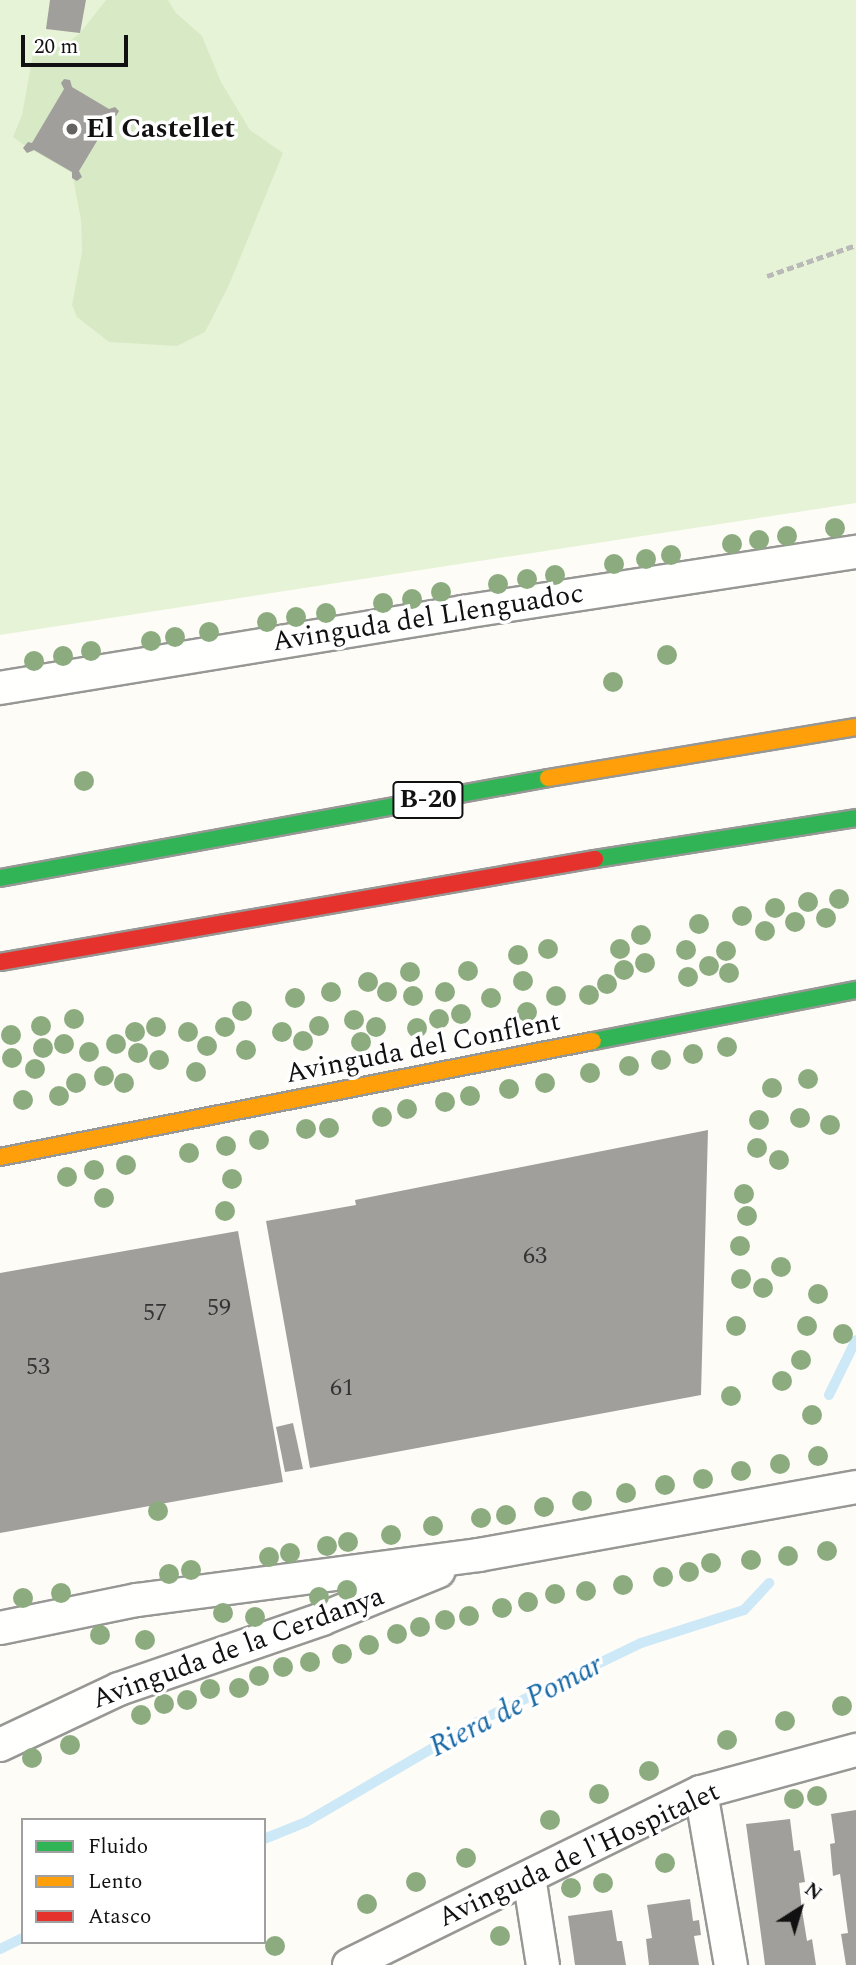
<!DOCTYPE html>
<style>
body{margin:0}
#map{position:relative;width:856px;height:1965px;overflow:hidden;background:#fdfcf7;font-family:Spectral,serif}
div>[style]{position:absolute}
.green>*{inset:0;background:#e7f3d7}
.forest>*{inset:0;background:#d8eac5}
.stream>*{height:10px;margin:-5px;padding:0 5px;transform-origin:5px;border-radius:5px;background:#cde8f7}
.building>*{inset:0;background:#a19f9c}
.path>*{height:4.5px;margin-top:-2.25px;transform-origin:0;background:repeating-linear-gradient(90deg,#b9b9b8 0 7px,transparent 0 10.5px)}
.roads{filter:drop-shadow(2px 0 #979795) drop-shadow(-2px 0 #979795) drop-shadow(0 2px #979795) drop-shadow(0 -2px #979795)}
.street>*{height:32px;margin:-16px;padding:0 16px;transform-origin:16px;border-radius:16px;background:#fffffe}
.fast>*{height:16px;margin:-8px;padding:0 8px;transform-origin:8px;border-radius:8px;background:#30b455}
.slow>*{height:16px;margin:-8px;padding:0 8px;transform-origin:8px;border-radius:8px;background:#ff9f0a}
.jam>*{height:16px;margin:-8px;padding:0 8px;transform-origin:8px;border-radius:8px;background:#e5322d}
.trees>*{width:20px;height:20px;margin:-10px;border-radius:50%;background:#8cac80}
.dots>*{width:19px;height:19px;translate:-50% -50%;box-sizing:border-box;border:4px solid #fff;border-radius:50%}
span{translate:-50% -50%;white-space:nowrap;text-align:center;line-height:1.15;-webkit-text-stroke:7px #fff;paint-order:stroke}
.number-label{font-size:24px;color:#353434}
.number-label span{-webkit-text-stroke-width:0}
.shield-label span{padding:2px 5px;background:#fff;border:2px solid;border-radius:5px;-webkit-text-stroke-width:0}
.shield-label{font-size:26px;color:#111;font-weight:700}
.poi-label{font-size:28px;color:#111;font-weight:700}
.left{translate:0 -50%;text-align:left}
.street-label{font-size:28px;color:#111}
.water-label{font-size:30px;color:#1768a6;font-style:italic}
.legend{position:absolute;left:21px;top:1818px;width:245px;height:126px;box-sizing:border-box;background:#fff;border:2px solid #a0a0a0;margin:0;padding:9px 12px;list-style:none;font-size:21px;color:#111}
.legend li{display:flex;align-items:center;gap:14px;height:35px}
.legend b{width:35px;border:2px solid #a0a0a0}
.north{position:absolute;left:765px;top:1874px;width:70px;height:70px;-webkit-text-stroke:5px #fff;paint-order:stroke;rotate:37deg;font-size:19px;font-weight:700;line-height:28px;text-align:center;color:#111}
.north::after{content:'';display:block;margin:auto;width:24px;height:32px;background:#111;clip-path:polygon(50% 0,100% 100%,50% 72%,0 100%)}
.scale{position:absolute;left:21px;top:35px;width:107px;height:32px;box-sizing:border-box;border:4px solid #111;border-top:0;padding-left:9px;font-size:21px;line-height:24px;white-space:nowrap;color:#111;-webkit-text-stroke:5px #fff;paint-order:stroke}
</style>
<div id="map">
<div class="green">
<i style="clip-path:polygon(0 0,856px 0,856px 503px,0 635px)"></i>
</div>
<div class="forest">
<i style="clip-path:polygon(106px 0,168px 0,176px 13px,202px 36px,221px 82px,250px 130px,283px 153px,229px 285px,205px 332px,177px 346px,109px 342px,77px 317px,72px 305px,82px 252px,81px 220px,72px 173px,34px 151px,27px 153px,24px 145px,13px 137px,22px 115px,33px 54px,65px 45px,80px 33px)"></i>
</div>
<div class="stream">
<i style="left:829px;top:1395px;width:61px;rotate:-63.9deg"></i>
<i style="left:264px;top:1839px;width:45px;rotate:-22deg"></i>
<i style="left:306px;top:1822px;width:198px;rotate:-30.3deg"></i>
<i style="left:477px;top:1722px;width:182px;rotate:-25.7deg"></i>
<i style="left:641px;top:1643px;width:108px;rotate:-17.8deg"></i>
<i style="left:744px;top:1610px;width:37px;rotate:-47deg"></i>
<i style="left:0;top:1949px;width:25px;rotate:-26deg"></i>
</div>
<div class="building">
<i style="clip-path:polygon(50px 0,86px 0,80px 33px,46px 29px)"></i>
<i style="clip-path:polygon(64px 79px,70px 80px,72px 87px,109px 109px,115px 107px,119px 111px,116px 116px,112px 116px,79px 171px,82px 177px,77px 181px,72px 178px,72px 172px,34px 150px,27px 153px,23px 148px,28px 142px,32px 143px,64px 89px,61px 83px)"></i>
<i style="clip-path:polygon(708px 1130px,701px 1395px,310px 1468px,266px 1221px,356px 1205px,355px 1200px)"></i>
<i style="clip-path:polygon(238px 1231px,283px 1482px,0 1533px,0 1273px)"></i>
<i style="clip-path:polygon(293px 1423px,303px 1469px,285px 1472px,276px 1427px)"></i>
<i style="clip-path:polygon(856px 1810px,856px 1965px,846px 1965px,841px 1934px,848px 1933px,844px 1904px,840px 1874px,833px 1876px,830px 1844px,835px 1843px,831px 1814px)"></i>
<i style="clip-path:polygon(790px 1819px,794px 1851px,800px 1850px,805px 1882px,799px 1883px,802px 1910px,807px 1941px,812px 1939px,816px 1965px,765px 1965px,764px 1957px,746px 1824px)"></i>
<i style="clip-path:polygon(690px 1899px,693px 1921px,699px 1920px,701px 1935px,694px 1936px,699px 1965px,649px 1965px,646px 1939px,652px 1938px,647px 1905px)"></i>
<i style="clip-path:polygon(612px 1910px,617px 1941px,622px 1941px,626px 1965px,575px 1965px,568px 1916px)"></i>
</div>
<div class="path">
<i style="left:767px;top:276px;width:94px;rotate:-19.2deg"></i>
</div>
<div class="roads">
<div class="street">
<i style="left:0;top:688px;width:469px;rotate:-9.3deg"></i>
<i style="left:463px;top:612px;width:398px;rotate:-8.7deg"></i>
<i style="left:0;top:1628px;width:140px;rotate:-11.6deg"></i>
<i style="left:137px;top:1600px;width:345px;rotate:-7.5deg"></i>
<i style="left:479px;top:1555px;width:383px;rotate:-10.2deg"></i>
<i style="left:0;top:1745px;width:132px;rotate:-25.2deg"></i>
<i style="left:119px;top:1689px;width:215px;rotate:-19deg"></i>
<i style="left:322px;top:1619px;width:126px;rotate:-22.3deg"></i>
<i style="left:701px;top:1792px;width:176px;rotate:80.2deg"></i>
<i style="left:529px;top:1877px;width:89px;rotate:81deg"></i>
<i style="left:349px;top:1965px;width:392px;rotate:-26.2deg"></i>
<i style="left:701px;top:1792px;width:161px;rotate:-15.2deg"></i>
</div>
<div class="fast">
<i style="left:595px;top:859px;width:264px;rotate:-8.9deg"></i>
<i style="left:0;top:878px;width:557px;rotate:-10.34deg"></i>
<i style="left:593px;top:1041px;width:268px;rotate:-11deg"></i>
</div>
<div class="slow">
<i style="left:548px;top:778px;width:312px;rotate:-9.4deg"></i>
<i style="left:0;top:1157px;width:604px;rotate:-11.07deg"></i>
</div>
<div class="jam">
<i style="left:0;top:962px;width:604px;rotate:-9.82deg"></i>
</div>
</div>
<div class="trees">
<i style="left:835px;top:528px"></i>
<i style="left:787px;top:536px"></i>
<i style="left:759px;top:540px"></i>
<i style="left:732px;top:544px"></i>
<i style="left:671px;top:555px"></i>
<i style="left:646px;top:559px"></i>
<i style="left:614px;top:564px"></i>
<i style="left:555px;top:575px"></i>
<i style="left:527px;top:579px"></i>
<i style="left:498px;top:584px"></i>
<i style="left:441px;top:592px"></i>
<i style="left:412px;top:599px"></i>
<i style="left:383px;top:603px"></i>
<i style="left:326px;top:613px"></i>
<i style="left:296px;top:617px"></i>
<i style="left:267px;top:622px"></i>
<i style="left:209px;top:632px"></i>
<i style="left:175px;top:637px"></i>
<i style="left:151px;top:641px"></i>
<i style="left:91px;top:651px"></i>
<i style="left:667px;top:655px"></i>
<i style="left:63px;top:656px"></i>
<i style="left:34px;top:661px"></i>
<i style="left:613px;top:682px"></i>
<i style="left:84px;top:781px"></i>
<i style="left:839px;top:899px"></i>
<i style="left:808px;top:902px"></i>
<i style="left:775px;top:908px"></i>
<i style="left:742px;top:916px"></i>
<i style="left:826px;top:918px"></i>
<i style="left:795px;top:922px"></i>
<i style="left:699px;top:924px"></i>
<i style="left:765px;top:931px"></i>
<i style="left:641px;top:935px"></i>
<i style="left:548px;top:949px"></i>
<i style="left:620px;top:949px"></i>
<i style="left:686px;top:950px"></i>
<i style="left:726px;top:951px"></i>
<i style="left:518px;top:955px"></i>
<i style="left:645px;top:963px"></i>
<i style="left:709px;top:966px"></i>
<i style="left:624px;top:970px"></i>
<i style="left:468px;top:971px"></i>
<i style="left:410px;top:972px"></i>
<i style="left:729px;top:973px"></i>
<i style="left:688px;top:977px"></i>
<i style="left:523px;top:981px"></i>
<i style="left:368px;top:982px"></i>
<i style="left:607px;top:984px"></i>
<i style="left:331px;top:992px"></i>
<i style="left:387px;top:992px"></i>
<i style="left:445px;top:992px"></i>
<i style="left:589px;top:995px"></i>
<i style="left:413px;top:996px"></i>
<i style="left:556px;top:996px"></i>
<i style="left:295px;top:998px"></i>
<i style="left:491px;top:998px"></i>
<i style="left:242px;top:1011px"></i>
<i style="left:527px;top:1012px"></i>
<i style="left:461px;top:1014px"></i>
<i style="left:74px;top:1019px"></i>
<i style="left:439px;top:1019px"></i>
<i style="left:354px;top:1020px"></i>
<i style="left:41px;top:1026px"></i>
<i style="left:319px;top:1026px"></i>
<i style="left:156px;top:1027px"></i>
<i style="left:225px;top:1027px"></i>
<i style="left:376px;top:1027px"></i>
<i style="left:417px;top:1028px"></i>
<i style="left:135px;top:1032px"></i>
<i style="left:188px;top:1032px"></i>
<i style="left:282px;top:1032px"></i>
<i style="left:11px;top:1035px"></i>
<i style="left:303px;top:1041px"></i>
<i style="left:361px;top:1042px"></i>
<i style="left:64px;top:1044px"></i>
<i style="left:116px;top:1044px"></i>
<i style="left:207px;top:1046px"></i>
<i style="left:727px;top:1047px"></i>
<i style="left:43px;top:1048px"></i>
<i style="left:246px;top:1050px"></i>
<i style="left:89px;top:1052px"></i>
<i style="left:138px;top:1053px"></i>
<i style="left:693px;top:1054px"></i>
<i style="left:12px;top:1058px"></i>
<i style="left:159px;top:1060px"></i>
<i style="left:661px;top:1060px"></i>
<i style="left:629px;top:1066px"></i>
<i style="left:35px;top:1069px"></i>
<i style="left:196px;top:1072px"></i>
<i style="left:590px;top:1073px"></i>
<i style="left:104px;top:1076px"></i>
<i style="left:808px;top:1079px"></i>
<i style="left:76px;top:1083px"></i>
<i style="left:124px;top:1083px"></i>
<i style="left:545px;top:1083px"></i>
<i style="left:772px;top:1088px"></i>
<i style="left:509px;top:1089px"></i>
<i style="left:59px;top:1096px"></i>
<i style="left:470px;top:1096px"></i>
<i style="left:23px;top:1100px"></i>
<i style="left:445px;top:1102px"></i>
<i style="left:407px;top:1109px"></i>
<i style="left:382px;top:1117px"></i>
<i style="left:800px;top:1118px"></i>
<i style="left:759px;top:1120px"></i>
<i style="left:830px;top:1125px"></i>
<i style="left:329px;top:1128px"></i>
<i style="left:306px;top:1129px"></i>
<i style="left:259px;top:1140px"></i>
<i style="left:226px;top:1146px"></i>
<i style="left:757px;top:1148px"></i>
<i style="left:189px;top:1153px"></i>
<i style="left:779px;top:1160px"></i>
<i style="left:126px;top:1165px"></i>
<i style="left:94px;top:1170px"></i>
<i style="left:67px;top:1177px"></i>
<i style="left:232px;top:1179px"></i>
<i style="left:744px;top:1194px"></i>
<i style="left:104px;top:1198px"></i>
<i style="left:225px;top:1211px"></i>
<i style="left:747px;top:1216px"></i>
<i style="left:740px;top:1246px"></i>
<i style="left:781px;top:1267px"></i>
<i style="left:741px;top:1279px"></i>
<i style="left:763px;top:1288px"></i>
<i style="left:818px;top:1294px"></i>
<i style="left:736px;top:1326px"></i>
<i style="left:807px;top:1326px"></i>
<i style="left:843px;top:1334px"></i>
<i style="left:801px;top:1360px"></i>
<i style="left:782px;top:1381px"></i>
<i style="left:731px;top:1396px"></i>
<i style="left:812px;top:1415px"></i>
<i style="left:818px;top:1456px"></i>
<i style="left:780px;top:1464px"></i>
<i style="left:741px;top:1471px"></i>
<i style="left:703px;top:1479px"></i>
<i style="left:665px;top:1485px"></i>
<i style="left:626px;top:1493px"></i>
<i style="left:582px;top:1501px"></i>
<i style="left:544px;top:1507px"></i>
<i style="left:158px;top:1511px"></i>
<i style="left:506px;top:1515px"></i>
<i style="left:481px;top:1518px"></i>
<i style="left:433px;top:1526px"></i>
<i style="left:391px;top:1535px"></i>
<i style="left:348px;top:1542px"></i>
<i style="left:327px;top:1546px"></i>
<i style="left:827px;top:1551px"></i>
<i style="left:290px;top:1553px"></i>
<i style="left:788px;top:1556px"></i>
<i style="left:269px;top:1557px"></i>
<i style="left:751px;top:1560px"></i>
<i style="left:711px;top:1563px"></i>
<i style="left:191px;top:1570px"></i>
<i style="left:689px;top:1572px"></i>
<i style="left:169px;top:1574px"></i>
<i style="left:663px;top:1577px"></i>
<i style="left:623px;top:1585px"></i>
<i style="left:347px;top:1590px"></i>
<i style="left:586px;top:1591px"></i>
<i style="left:61px;top:1593px"></i>
<i style="left:555px;top:1594px"></i>
<i style="left:319px;top:1597px"></i>
<i style="left:23px;top:1598px"></i>
<i style="left:528px;top:1602px"></i>
<i style="left:502px;top:1608px"></i>
<i style="left:223px;top:1613px"></i>
<i style="left:469px;top:1616px"></i>
<i style="left:255px;top:1617px"></i>
<i style="left:445px;top:1620px"></i>
<i style="left:420px;top:1627px"></i>
<i style="left:397px;top:1634px"></i>
<i style="left:100px;top:1635px"></i>
<i style="left:145px;top:1640px"></i>
<i style="left:369px;top:1645px"></i>
<i style="left:342px;top:1654px"></i>
<i style="left:310px;top:1662px"></i>
<i style="left:283px;top:1667px"></i>
<i style="left:259px;top:1676px"></i>
<i style="left:239px;top:1688px"></i>
<i style="left:210px;top:1689px"></i>
<i style="left:187px;top:1700px"></i>
<i style="left:164px;top:1704px"></i>
<i style="left:842px;top:1706px"></i>
<i style="left:141px;top:1715px"></i>
<i style="left:785px;top:1721px"></i>
<i style="left:727px;top:1740px"></i>
<i style="left:70px;top:1745px"></i>
<i style="left:32px;top:1758px"></i>
<i style="left:649px;top:1771px"></i>
<i style="left:599px;top:1794px"></i>
<i style="left:817px;top:1796px"></i>
<i style="left:794px;top:1799px"></i>
<i style="left:550px;top:1820px"></i>
<i style="left:466px;top:1858px"></i>
<i style="left:665px;top:1863px"></i>
<i style="left:416px;top:1882px"></i>
<i style="left:603px;top:1883px"></i>
<i style="left:571px;top:1888px"></i>
<i style="left:367px;top:1904px"></i>
<i style="left:500px;top:1936px"></i>
<i style="left:275px;top:1946px"></i>
</div>
<div class="dots">
<i style="left:72px;top:129px;background:#646362"></i>
</div>
<div class="number-label">
<span style="left:535px;top:1257px">63</span>
<span style="left:219px;top:1309px">59</span>
<span style="left:155px;top:1314px">57</span>
<span style="left:38px;top:1368px">53</span>
<span style="left:342px;top:1389px">61</span>
</div>
<div class="shield-label">
<span style="left:428px;top:800px">B-20</span>
</div>
<div class="poi-label">
<span class="left" style="left:86px;top:129px">El Castellet</span>
</div>
<div class="street-label">
<span style="left:428px;top:618px;rotate:-9deg">Avinguda del Llenguadoc</span>
<span style="left:423px;top:1048px;rotate:-11deg">Avinguda del Conflent</span>
<span style="left:238px;top:1648px;rotate:-20deg">Avinguda de la Cerdanya</span>
<span style="left:579px;top:1855px;rotate:-25deg">Avinguda de l'Hospitalet</span>
</div>
<div class="water-label">
<span style="left:516px;top:1706px;rotate:-27deg">Riera de Pomar</span>
</div>
<ul class="legend">
<li><b style="height:9px;background:#30b455"></b>Fluido</li>
<li><b style="height:9px;background:#ff9f0a"></b>Lento</li>
<li><b style="height:9px;background:#e5322d"></b>Atasco</li>
</ul>
<div class="north">N</div>
<div class="scale">20 m</div>
</div>
